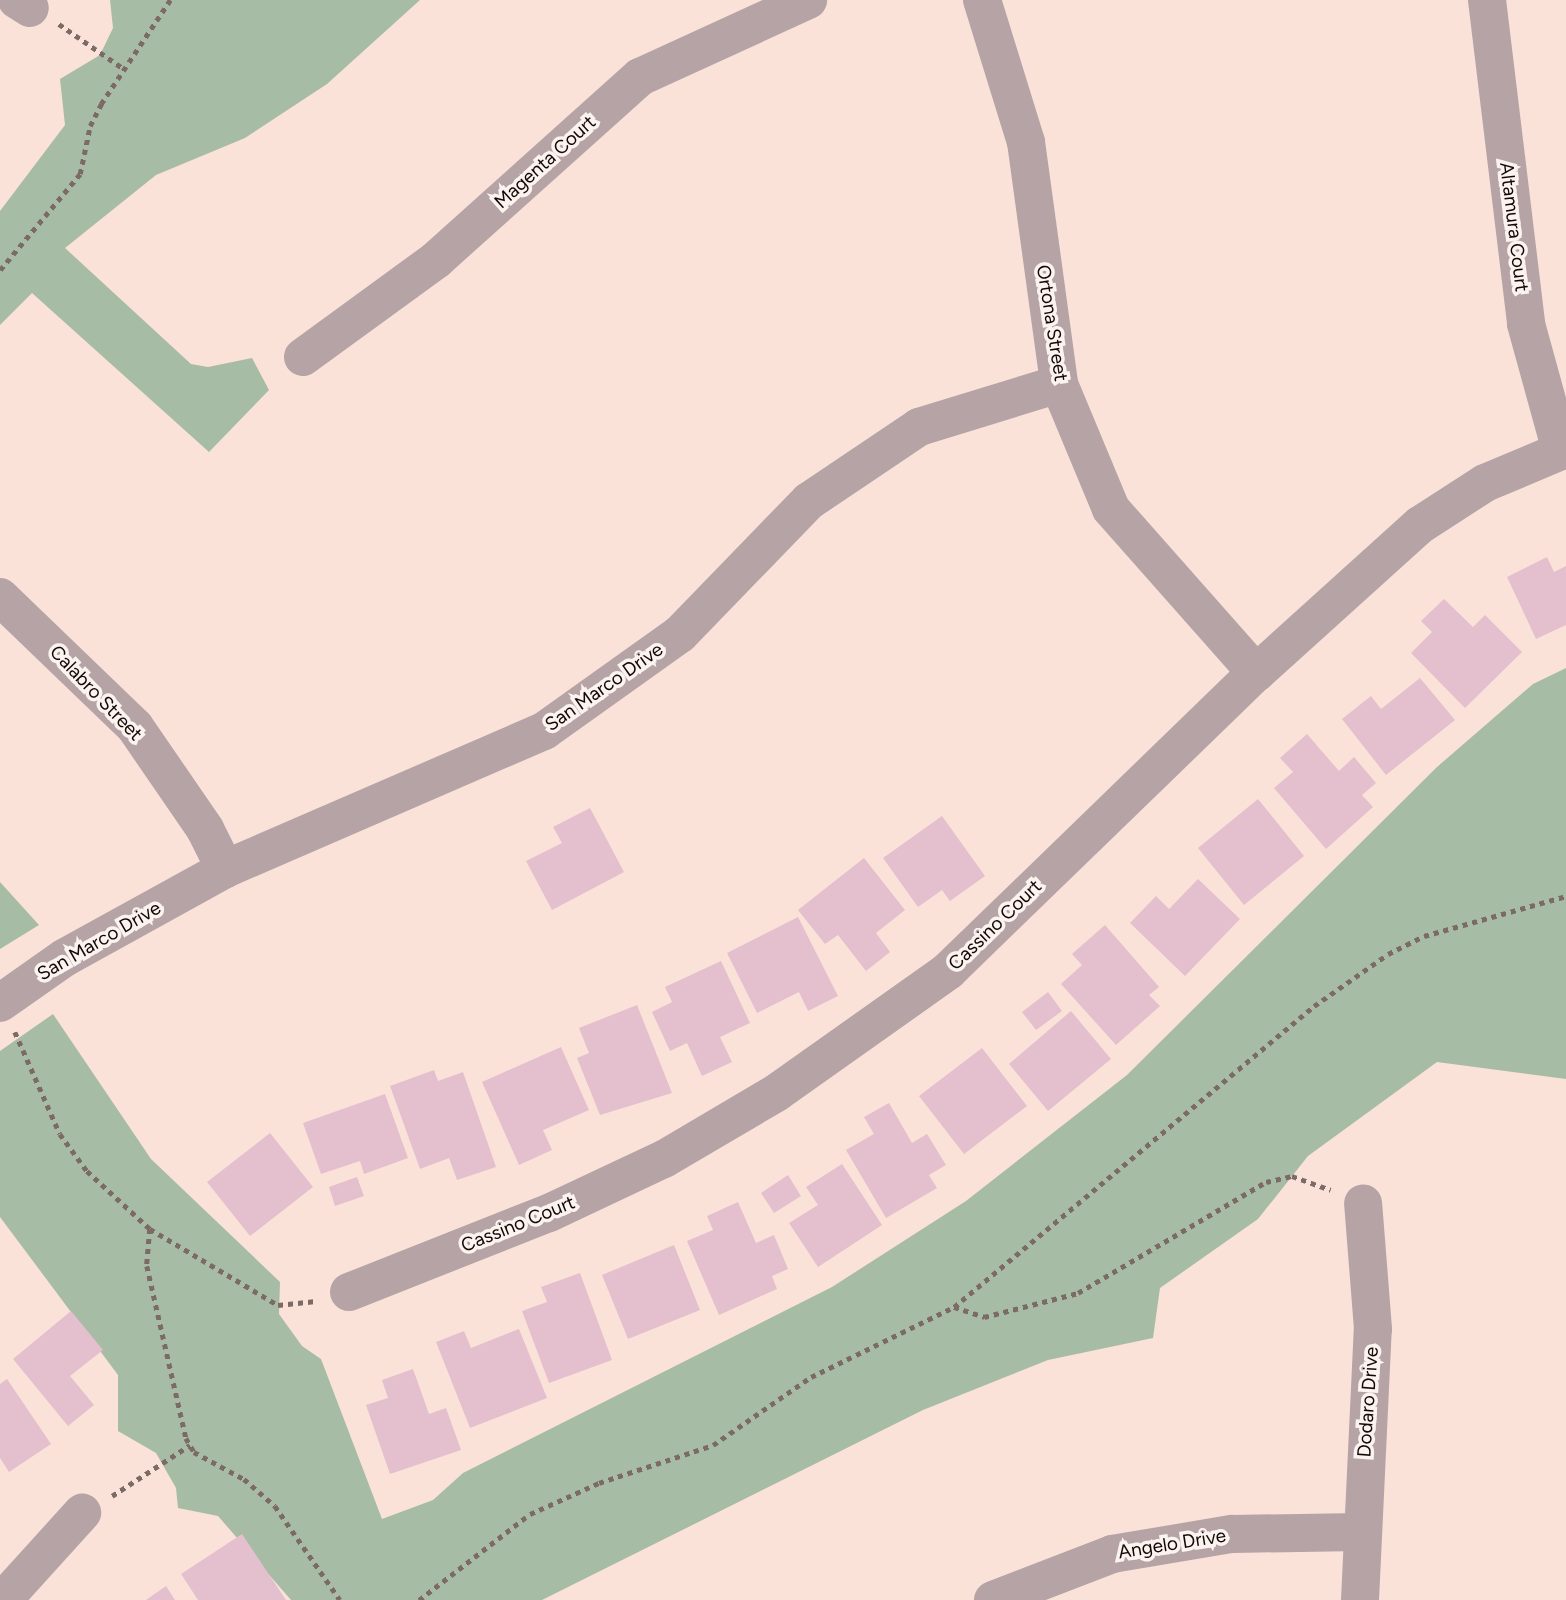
<!DOCTYPE html>
<style>
body{margin:0}
#map{position:relative;width:1566px;height:1600px;overflow:hidden;background:#fae2d9;font-family:Figtree,sans-serif}
div>[style]{position:absolute}
.green>*{inset:0;background:#a7bca4}
.building>*{inset:0;background:#e4bfcd}
.path>*{height:4.5px;margin-top:-2.25px;transform-origin:0;background:repeating-linear-gradient(90deg,#7c6a65 0 5px,transparent 0 10px)}
.minor>*{height:38px;margin:-19px;padding:0 19px;transform-origin:19px;border-radius:19px;background:#b5a3a6}
span{translate:-50% -50%;white-space:nowrap;text-align:center;line-height:1.15;-webkit-text-stroke:7px #fbf3f0;paint-order:stroke}
.street-label{font-size:19px;color:#140805}
</style>
<div id="map">
<div class="green">
<i style="clip-path:polygon(110px 0,420px 0,327px 84px,245px 138px,156px 175px,65px 248px,191px 364px,208px 367px,252px 358px,269px 390px,209px 452px,32px 293px,0 325px,0 211px,65px 125px,60px 79px,100px 55px,113px 28px)"></i>
<i style="clip-path:polygon(1566px 668px,1566px 1079px,1437px 1062px,1308px 1156px,1258px 1219px,1160px 1288px,1153px 1338px,1048px 1360px,923px 1410px,542px 1600px,291px 1600px,218px 1516px,178px 1508px,176px 1488px,156px 1453px,118px 1431px,118px 1375px,0 1217px,0 1051px,53px 1014px,151px 1159px,280px 1282px,279px 1314px,302px 1346px,321px 1359px,382px 1519px,433px 1500px,463px 1473px,832px 1287px,966px 1201px,1127px 1075px,1437px 767px,1533px 684px)"></i>
<i style="clip-path:polygon(0 882px,39px 925px,0 949px)"></i>
</div>
<div class="building">
<i style="clip-path:polygon(1547px 557px,1554px 572px,1566px 566px,1566px 625px,1536px 639px,1507px 577px)"></i>
<i style="clip-path:polygon(1444px 599px,1473px 627px,1485px 615px,1522px 652px,1465px 708px,1411px 653px,1432px 632px,1421px 621px)"></i>
<i style="clip-path:polygon(1420px 678px,1455px 720px,1386px 775px,1342px 719px,1371px 696px,1381px 709px)"></i>
<i style="clip-path:polygon(1307px 734px,1339px 771px,1354px 757px,1376px 783px,1362px 795px,1373px 807px,1326px 849px,1274px 788px,1293px 772px,1280px 758px)"></i>
<i style="clip-path:polygon(1258px 799px,1304px 856px,1244px 905px,1198px 848px)"></i>
<i style="clip-path:polygon(590px 808px,624px 872px,552px 910px,526px 861px,562px 843px,553px 827px)"></i>
<i style="clip-path:polygon(942px 816px,985px 876px,950px 901px,942px 890px,918px 907px,883px 858px)"></i>
<i style="clip-path:polygon(864px 858px,905px 910px,876px 933px,890px 952px,866px 971px,838px 935px,825px 944px,798px 910px)"></i>
<i style="clip-path:polygon(1198px 879px,1240px 919px,1185px 976px,1130px 923px,1156px 896px,1169px 909px)"></i>
<i style="clip-path:polygon(798px 917px,838px 996px,808px 1011px,799px 992px,757px 1013px,727px 953px)"></i>
<i style="clip-path:polygon(1105px 925px,1159px 987px,1149px 995px,1160px 1006px,1116px 1045px,1061px 984px,1082px 965px,1072px 954px)"></i>
<i style="clip-path:polygon(721px 961px,750px 1023px,720px 1037px,732px 1062px,702px 1076px,687px 1043px,670px 1051px,652px 1012px,672px 1002px,665px 987px)"></i>
<i style="clip-path:polygon(1048px 992px,1062px 1011px,1036px 1030px,1022px 1012px)"></i>
<i style="clip-path:polygon(637px 1005px,672px 1093px,600px 1115px,577px 1058px,589px 1053px,579px 1028px)"></i>
<i style="clip-path:polygon(1071px 1011px,1111px 1059px,1048px 1111px,1009px 1064px)"></i>
<i style="clip-path:polygon(561px 1047px,589px 1110px,543px 1130px,552px 1150px,519px 1165px,482px 1082px)"></i>
<i style="clip-path:polygon(982px 1048px,1027px 1106px,964px 1154px,919px 1096px)"></i>
<i style="clip-path:polygon(434px 1070px,438px 1081px,463px 1072px,496px 1167px,457px 1180px,449px 1158px,420px 1169px,390px 1086px)"></i>
<i style="clip-path:polygon(385px 1094px,408px 1158px,364px 1174px,360px 1161px,321px 1174px,303px 1123px)"></i>
<i style="clip-path:polygon(889px 1103px,912px 1143px,927px 1134px,946px 1165px,929px 1175px,937px 1188px,886px 1218px,846px 1150px,874px 1134px,864px 1117px)"></i>
<i style="clip-path:polygon(270px 1133px,313px 1187px,250px 1236px,207px 1182px)"></i>
<i style="clip-path:polygon(842px 1164px,882px 1225px,818px 1267px,789px 1223px,818px 1205px,806px 1187px)"></i>
<i style="clip-path:polygon(788px 1175px,801px 1196px,774px 1213px,761px 1193px)"></i>
<i style="clip-path:polygon(357px 1177px,364px 1196px,335px 1206px,329px 1187px)"></i>
<i style="clip-path:polygon(738px 1202px,756px 1243px,774px 1235px,788px 1269px,772px 1276px,777px 1289px,719px 1315px,687px 1241px,713px 1230px,707px 1216px)"></i>
<i style="clip-path:polygon(674px 1245px,700px 1310px,628px 1339px,602px 1275px)"></i>
<i style="clip-path:polygon(580px 1273px,612px 1360px,549px 1383px,522px 1311px,547px 1302px,541px 1287px)"></i>
<i style="clip-path:polygon(71px 1311px,103px 1350px,70px 1376px,94px 1405px,68px 1426px,13px 1359px)"></i>
<i style="clip-path:polygon(519px 1329px,547px 1398px,470px 1428px,436px 1342px,464px 1331px,471px 1348px)"></i>
<i style="clip-path:polygon(413px 1369px,429px 1414px,446px 1408px,461px 1450px,390px 1474px,366px 1405px,388px 1398px,382px 1380px)"></i>
<i style="clip-path:polygon(7px 1379px,51px 1444px,9px 1472px,0 1458px,0 1384px)"></i>
<i style="clip-path:polygon(242px 1534px,286px 1600px,198px 1600px,181px 1574px)"></i>
<i style="clip-path:polygon(166px 1586px,175px 1600px,146px 1600px)"></i>
</div>
<div class="path">
<i style="left:59px;top:24px;width:79px;rotate:34.7deg"></i>
<i style="left:0;top:270px;width:125px;rotate:-50.2deg"></i>
<i style="left:80px;top:174px;width:49px;rotate:-78.2deg"></i>
<i style="left:90px;top:126px;width:25px;rotate:-63deg"></i>
<i style="left:101px;top:104px;width:125px;rotate:-56.4deg"></i>
<i style="left:15px;top:1032px;width:111px;rotate:66.2deg"></i>
<i style="left:60px;top:1134px;width:46px;rotate:53.9deg"></i>
<i style="left:87px;top:1171px;width:86px;rotate:42.6deg"></i>
<i style="left:150px;top:1229px;width:149px;rotate:30.7deg"></i>
<i style="left:278px;top:1305px;width:36px;rotate:-6deg"></i>
<i style="left:150px;top:1229px;width:37px;rotate:95deg"></i>
<i style="left:147px;top:1266px;width:176px;rotate:77.2deg"></i>
<i style="left:186px;top:1438px;width:16px;rotate:60deg"></i>
<i style="left:194px;top:1452px;width:57px;rotate:28.4deg"></i>
<i style="left:244px;top:1479px;width:41px;rotate:41.1deg"></i>
<i style="left:275px;top:1506px;width:114px;rotate:55.3deg"></i>
<i style="left:954px;top:1307px;width:32px;rotate:18deg"></i>
<i style="left:984px;top:1317px;width:97px;rotate:-14.3deg"></i>
<i style="left:1078px;top:1293px;width:218px;rotate:-30.6deg"></i>
<i style="left:1266px;top:1182px;width:27px;rotate:-13deg"></i>
<i style="left:1292px;top:1176px;width:41px;rotate:19.7deg"></i>
<i style="left:112px;top:1496px;width:93px;rotate:-33.2deg"></i>
<i style="left:419px;top:1600px;width:140px;rotate:-37.8deg"></i>
<i style="left:530px;top:1514px;width:76px;rotate:-24.2deg"></i>
<i style="left:599px;top:1483px;width:120px;rotate:-18.4deg"></i>
<i style="left:713px;top:1445px;width:119px;rotate:-34.8deg"></i>
<i style="left:811px;top:1377px;width:159px;rotate:-26.1deg"></i>
<i style="left:954px;top:1307px;width:469px;rotate:-39.9deg"></i>
<i style="left:1314px;top:1006px;width:90px;rotate:-35.1deg"></i>
<i style="left:1388px;top:954px;width:40px;rotate:-26.6deg"></i>
<i style="left:1424px;top:936px;width:148px;rotate:-15.7deg"></i>
</div>
<div class="minor">
<i style="left:17px;top:0;width:15px;rotate:32deg"></i>
<i style="left:982px;top:0;width:149px;rotate:72.8deg"></i>
<i style="left:1026px;top:142px;width:244px;rotate:82.2deg"></i>
<i style="left:1059px;top:384px;width:135px;rotate:67.4deg"></i>
<i style="left:1111px;top:509px;width:219px;rotate:48.5deg"></i>
<i style="left:1487px;top:0;width:326px;rotate:83.1deg"></i>
<i style="left:1526px;top:324px;width:132px;rotate:74.6deg"></i>
<i style="left:303px;top:357px;width:165px;rotate:-36.1deg"></i>
<i style="left:436px;top:260px;width:274px;rotate:-41.9deg"></i>
<i style="left:640px;top:77px;width:185px;rotate:-24.6deg"></i>
<i style="left:0;top:597px;width:187px;rotate:43.9deg"></i>
<i style="left:135px;top:727px;width:124px;rotate:55.5deg"></i>
<i style="left:205px;top:829px;width:45px;rotate:63.4deg"></i>
<i style="left:0;top:1003px;width:78px;rotate:-35.1deg"></i>
<i style="left:64px;top:958px;width:184px;rotate:-28.9deg"></i>
<i style="left:225px;top:869px;width:348px;rotate:-23.4deg"></i>
<i style="left:544px;top:731px;width:167px;rotate:-35.5deg"></i>
<i style="left:680px;top:634px;width:185px;rotate:-45.9deg"></i>
<i style="left:809px;top:501px;width:133px;rotate:-33.9deg"></i>
<i style="left:919px;top:427px;width:146px;rotate:-17.1deg"></i>
<i style="left:349px;top:1292px;width:215px;rotate:-21.6deg"></i>
<i style="left:549px;top:1213px;width:127px;rotate:-25.2deg"></i>
<i style="left:664px;top:1159px;width:130px;rotate:-30.5deg"></i>
<i style="left:776px;top:1093px;width:211px;rotate:-35.3deg"></i>
<i style="left:948px;top:971px;width:429px;rotate:-44.1deg"></i>
<i style="left:1256px;top:673px;width:221px;rotate:-42.1deg"></i>
<i style="left:1420px;top:525px;width:77px;rotate:-32.9deg"></i>
<i style="left:1485px;top:483px;width:88px;rotate:-22.8deg"></i>
<i style="left:3px;top:1600px;width:118px;rotate:-47.8deg"></i>
<i style="left:993px;top:1600px;width:128px;rotate:-21.1deg"></i>
<i style="left:1112px;top:1554px;width:122px;rotate:-9.5deg"></i>
<i style="left:1232px;top:1534px;width:128px;rotate:-0.9deg"></i>
<i style="left:1360px;top:1600px;width:271px;rotate:-87.3deg"></i>
<i style="left:1373px;top:1329px;width:126px;rotate:-94.5deg"></i>
</div>
<div class="street-label">
<span style="left:545px;top:162px;rotate:-42deg">Magenta Court</span>
<span style="left:1514px;top:227px;rotate:83deg">Altamura Court</span>
<span style="left:1052px;top:323px;rotate:81deg">Ortona Street</span>
<span style="left:604px;top:687px;rotate:-35deg">San Marco Drive</span>
<span style="left:96px;top:693px;rotate:46deg">Calabro Street</span>
<span style="left:995px;top:925px;rotate:-44deg">Cassino Court</span>
<span style="left:99px;top:941px;rotate:-30deg">San Marco Drive</span>
<span style="left:518px;top:1224px;rotate:-22deg">Cassino Court</span>
<span style="left:1368px;top:1402px;rotate:-86deg">Dodaro Drive</span>
<span style="left:1172px;top:1544px;rotate:-9deg">Angelo Drive</span>
</div>
</div>
